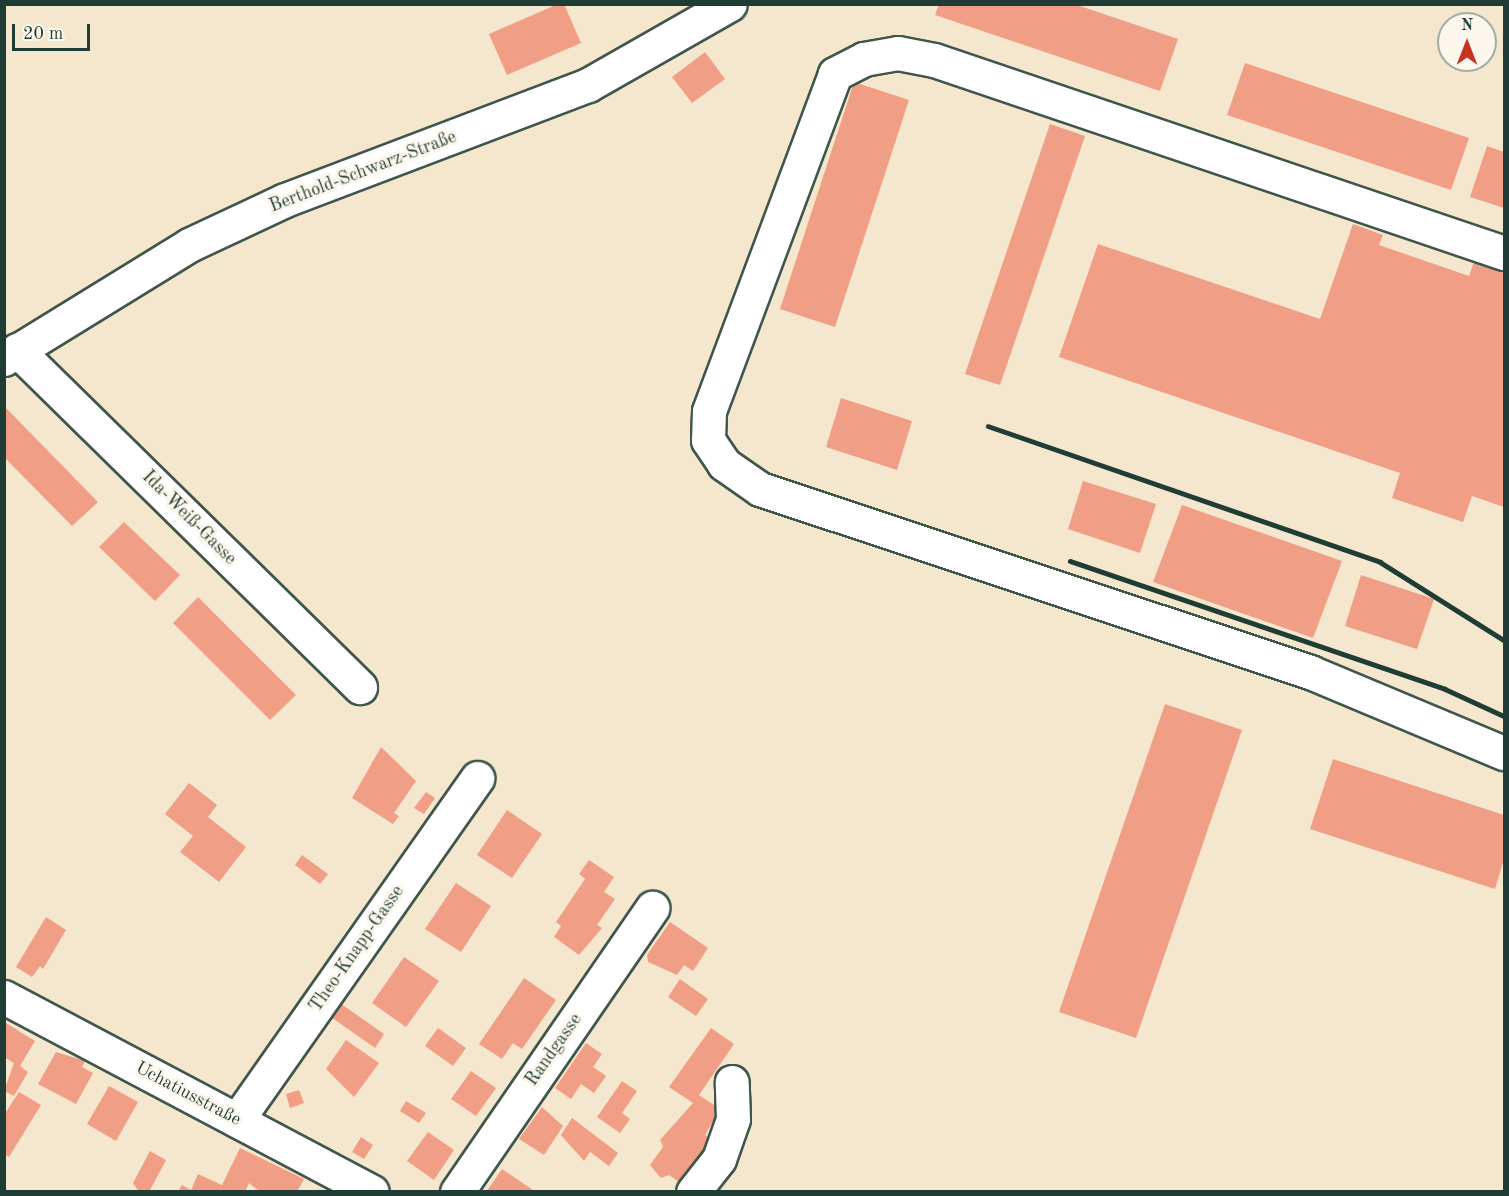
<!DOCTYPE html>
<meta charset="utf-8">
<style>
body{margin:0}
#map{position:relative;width:1509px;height:1196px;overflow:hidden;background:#f4e7ce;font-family:"Old Standard TT",serif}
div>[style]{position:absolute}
.building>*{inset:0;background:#f09e85}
.roads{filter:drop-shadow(2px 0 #3f564b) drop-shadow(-2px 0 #3f564b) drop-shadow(0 2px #3f564b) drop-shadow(0 -2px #3f564b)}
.minor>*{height:33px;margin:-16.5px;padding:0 16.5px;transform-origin:16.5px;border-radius:16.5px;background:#fff}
.rail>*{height:4.5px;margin:-2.25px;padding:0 2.25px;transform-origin:2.25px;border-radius:2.25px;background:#1f3d34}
span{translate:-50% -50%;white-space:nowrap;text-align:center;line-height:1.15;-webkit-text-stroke:6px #fbf7ec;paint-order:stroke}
.street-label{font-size:18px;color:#1f3d34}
.frame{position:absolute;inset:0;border:6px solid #1f3d34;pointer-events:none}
.north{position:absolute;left:1437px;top:12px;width:60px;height:60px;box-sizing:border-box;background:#fbf7ec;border:2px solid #a3ada2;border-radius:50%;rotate:0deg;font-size:16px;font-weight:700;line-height:24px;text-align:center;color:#1f3d34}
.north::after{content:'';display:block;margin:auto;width:21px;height:27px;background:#c8321e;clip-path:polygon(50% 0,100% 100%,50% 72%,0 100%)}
.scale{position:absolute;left:12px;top:24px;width:78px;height:27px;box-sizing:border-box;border:3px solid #1f3d34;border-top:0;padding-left:8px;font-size:18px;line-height:21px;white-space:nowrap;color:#1f3d34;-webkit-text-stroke:4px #fbf7ec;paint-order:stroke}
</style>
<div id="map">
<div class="building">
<i style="clip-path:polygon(558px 4px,564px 4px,581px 43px,507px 75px,489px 34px)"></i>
<i style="clip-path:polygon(939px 4px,1074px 4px,1178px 39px,1160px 91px,935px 15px)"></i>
<i style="clip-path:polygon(705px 52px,725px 79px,692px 103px,672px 77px)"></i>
<i style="clip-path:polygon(1245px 63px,1469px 138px,1451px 190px,1227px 115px)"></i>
<i style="clip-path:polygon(854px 82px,909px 100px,835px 327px,780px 309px)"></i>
<i style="clip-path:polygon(1050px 124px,1085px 136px,1000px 385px,965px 374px)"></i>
<i style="clip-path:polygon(1487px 146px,1504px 152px,1504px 208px,1470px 197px)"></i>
<i style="clip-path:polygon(1353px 224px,1383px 235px,1379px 245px,1469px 276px,1474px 262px,1504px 272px,1504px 507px,1472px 496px,1463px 522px,1392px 498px,1400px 473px,1059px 357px,1098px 244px,1320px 319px)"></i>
<i style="clip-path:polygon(841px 398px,912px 421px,897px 470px,826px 447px)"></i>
<i style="clip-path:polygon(6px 408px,98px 502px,72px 526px,4px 457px)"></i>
<i style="clip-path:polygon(1083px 481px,1156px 504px,1140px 553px,1068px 529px)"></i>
<i style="clip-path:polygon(1182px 505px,1342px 561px,1313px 638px,1153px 582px)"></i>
<i style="clip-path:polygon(124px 522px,180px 575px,155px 601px,99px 547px)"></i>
<i style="clip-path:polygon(1361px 575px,1434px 599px,1417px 649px,1345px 626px)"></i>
<i style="clip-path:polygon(198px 597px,296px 695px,270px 720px,173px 623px)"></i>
<i style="clip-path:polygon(1165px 704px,1242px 730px,1136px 1038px,1059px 1012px)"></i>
<i style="clip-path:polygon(381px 747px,416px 781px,394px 813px,399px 816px,393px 824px,352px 798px)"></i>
<i style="clip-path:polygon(1333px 759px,1504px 815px,1504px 859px,1495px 889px,1310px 829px)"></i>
<i style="clip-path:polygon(189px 783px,217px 805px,208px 817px,246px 847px,219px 882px,180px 852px,193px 836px,165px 814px)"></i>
<i style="clip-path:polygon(426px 792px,435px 798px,424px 814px,414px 808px)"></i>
<i style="clip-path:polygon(507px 810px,542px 834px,512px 878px,477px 855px)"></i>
<i style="clip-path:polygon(302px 855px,328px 874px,320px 884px,295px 865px)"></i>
<i style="clip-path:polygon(589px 860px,614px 877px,604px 892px,615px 899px,597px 925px,602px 928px,579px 955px,554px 937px,561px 926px,556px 922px,585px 879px,579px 874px)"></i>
<i style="clip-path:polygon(456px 883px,491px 906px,461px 952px,425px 929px)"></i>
<i style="clip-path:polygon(46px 917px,66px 930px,43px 969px,40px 966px,32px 977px,16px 967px)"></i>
<i style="clip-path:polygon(670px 922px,708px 948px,693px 971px,684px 965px,677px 975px,648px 962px,647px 955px)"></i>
<i style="clip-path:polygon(404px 957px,439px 981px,406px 1027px,372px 1003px)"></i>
<i style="clip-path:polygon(524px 978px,556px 1000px,522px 1049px,513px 1043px,502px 1059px,479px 1044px)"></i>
<i style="clip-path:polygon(680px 979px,708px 999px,696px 1016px,668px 997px)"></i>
<i style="clip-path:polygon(337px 1001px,384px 1034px,375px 1048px,328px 1015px)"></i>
<i style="clip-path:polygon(6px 1023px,35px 1041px,20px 1066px,28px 1072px,14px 1096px,4px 1091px,14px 1063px,4px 1057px)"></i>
<i style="clip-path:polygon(438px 1028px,466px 1048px,453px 1066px,425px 1046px)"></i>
<i style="clip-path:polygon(711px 1028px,734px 1044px,699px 1095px,720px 1109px,705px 1135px,715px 1142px,688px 1188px,669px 1175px,661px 1178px,650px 1165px,663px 1147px,660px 1140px,693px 1103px,669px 1087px)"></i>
<i style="clip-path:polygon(346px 1040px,379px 1063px,354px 1097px,326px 1069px)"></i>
<i style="clip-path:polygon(586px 1043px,602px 1054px,593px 1067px,606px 1076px,594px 1093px,581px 1084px,571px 1099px,555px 1088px)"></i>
<i style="clip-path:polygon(56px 1052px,85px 1061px,82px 1067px,93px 1073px,76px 1104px,38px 1084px)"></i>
<i style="clip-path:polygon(471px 1071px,496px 1088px,476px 1116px,451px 1099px)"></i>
<i style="clip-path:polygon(622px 1081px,637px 1091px,622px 1113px,630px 1119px,620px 1133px,597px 1117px)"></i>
<i style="clip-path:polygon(109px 1086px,138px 1102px,116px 1141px,87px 1124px)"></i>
<i style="clip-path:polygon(299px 1090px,304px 1103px,290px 1108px,286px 1094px)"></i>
<i style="clip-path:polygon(19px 1092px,41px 1105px,9px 1157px,4px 1154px,4px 1115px)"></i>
<i style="clip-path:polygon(406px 1101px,426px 1113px,419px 1123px,400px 1111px)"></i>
<i style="clip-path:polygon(542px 1107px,563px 1126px,544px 1155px,519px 1139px)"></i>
<i style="clip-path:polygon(572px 1118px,618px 1153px,609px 1166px,590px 1152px,584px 1161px,561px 1135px)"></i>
<i style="clip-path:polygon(428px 1132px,454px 1150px,434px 1180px,407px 1161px)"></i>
<i style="clip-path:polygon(361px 1137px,373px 1145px,364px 1159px,352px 1152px)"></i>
<i style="clip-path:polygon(240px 1148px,304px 1179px,297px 1192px,260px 1192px,249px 1183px,245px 1192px,178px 1192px,182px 1185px,191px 1190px,198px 1174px,222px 1185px)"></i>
<i style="clip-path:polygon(150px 1151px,166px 1160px,149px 1192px,139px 1192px,133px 1183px)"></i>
<i style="clip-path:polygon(502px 1169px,536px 1192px,486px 1192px)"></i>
</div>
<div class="roads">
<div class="minor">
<i style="left:1504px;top:253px;width:602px;rotate:-161.29deg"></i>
<i style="left:934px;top:60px;width:37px;rotate:-169deg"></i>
<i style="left:898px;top:53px;width:35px;rotate:170deg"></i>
<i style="left:864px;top:59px;width:33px;rotate:153deg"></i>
<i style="left:835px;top:74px;width:360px;rotate:110.5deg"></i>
<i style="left:709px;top:411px;width:29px;rotate:92deg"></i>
<i style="left:708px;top:440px;width:29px;rotate:56deg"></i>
<i style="left:724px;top:464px;width:44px;rotate:34.8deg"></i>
<i style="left:760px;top:489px;width:580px;rotate:18.4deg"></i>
<i style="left:1310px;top:672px;width:210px;rotate:22.7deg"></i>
<i style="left:17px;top:350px;width:481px;rotate:44.5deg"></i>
<i style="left:4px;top:359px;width:217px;rotate:-31.6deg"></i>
<i style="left:189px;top:245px;width:106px;rotate:-25.1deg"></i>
<i style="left:285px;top:200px;width:324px;rotate:-20.8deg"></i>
<i style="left:588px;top:85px;width:163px;rotate:-29.7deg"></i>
<i style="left:4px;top:997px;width:416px;rotate:27.9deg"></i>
<i style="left:237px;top:1120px;width:418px;rotate:-54.9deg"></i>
<i style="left:457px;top:1192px;width:345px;rotate:-55.5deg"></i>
<i style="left:693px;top:1192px;width:42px;rotate:-51.8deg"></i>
<i style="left:719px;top:1159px;width:42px;rotate:-70.7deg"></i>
<i style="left:733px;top:1119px;width:37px;rotate:-92deg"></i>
</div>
</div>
<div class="rail">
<i style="left:988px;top:426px;width:415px;rotate:19.1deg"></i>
<i style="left:1380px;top:562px;width:146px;rotate:32.2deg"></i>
<i style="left:1070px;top:561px;width:396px;rotate:18.8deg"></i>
<i style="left:1445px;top:689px;width:65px;rotate:24.6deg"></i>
</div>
<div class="street-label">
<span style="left:363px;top:172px;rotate:-21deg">Berthold-Schwarz-Straße</span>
<span style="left:189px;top:518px;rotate:45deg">Ida-Weiß-Gasse</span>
<span style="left:357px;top:949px;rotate:-55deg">Theo-Knapp-Gasse</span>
<span style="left:554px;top:1050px;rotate:-55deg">Randgasse</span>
<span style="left:188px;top:1094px;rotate:28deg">Uchatiusstraße</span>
</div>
<div class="frame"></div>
<div class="north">N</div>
<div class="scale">20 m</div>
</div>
